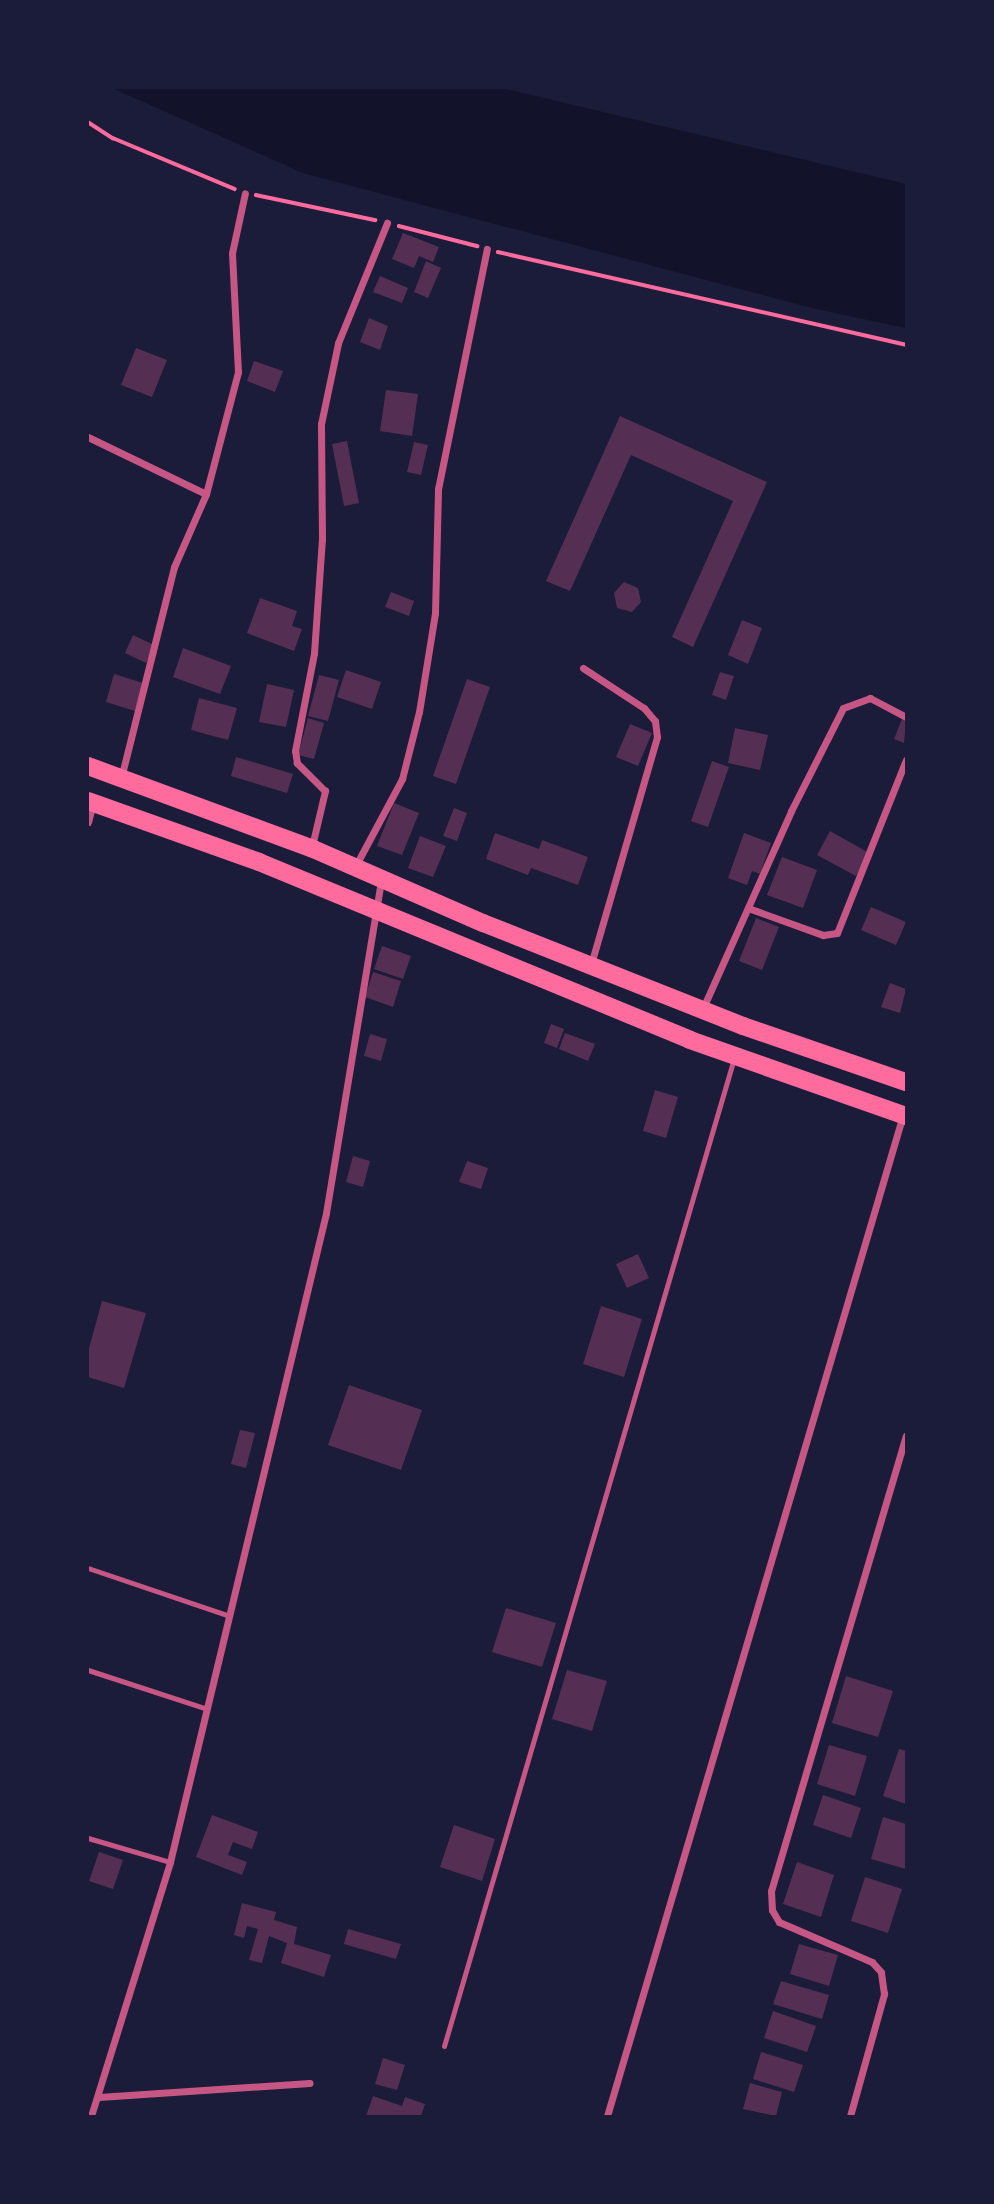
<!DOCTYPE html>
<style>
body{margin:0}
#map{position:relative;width:994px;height:2204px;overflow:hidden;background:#1b1b3a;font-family:"Public Sans",sans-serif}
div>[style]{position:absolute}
.water>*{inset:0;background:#12122b}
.building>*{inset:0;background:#542f53}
.path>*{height:3.5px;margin:-1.75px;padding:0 1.75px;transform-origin:1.75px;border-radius:1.75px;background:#ff6b9d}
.service>*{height:5px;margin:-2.5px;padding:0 2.5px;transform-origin:2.5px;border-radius:2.5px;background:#c65784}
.minor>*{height:7px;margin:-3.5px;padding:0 3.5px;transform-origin:3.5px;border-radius:3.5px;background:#c65784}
.primary>*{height:18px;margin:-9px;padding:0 9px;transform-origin:9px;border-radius:9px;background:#ff6b9d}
span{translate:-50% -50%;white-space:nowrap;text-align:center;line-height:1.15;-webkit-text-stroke:6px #1b1b3a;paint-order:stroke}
.frame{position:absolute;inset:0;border:89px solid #1b1b3a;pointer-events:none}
</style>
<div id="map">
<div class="water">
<i style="clip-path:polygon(112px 88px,502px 88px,906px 184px,906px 328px,812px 308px,303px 173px)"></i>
</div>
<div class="building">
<i style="clip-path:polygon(403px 233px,439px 247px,433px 262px,419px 256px,414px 268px,392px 259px)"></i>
<i style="clip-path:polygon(426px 261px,441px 268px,428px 298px,414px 292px)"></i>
<i style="clip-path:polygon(380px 276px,408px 288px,402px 303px,373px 292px)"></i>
<i style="clip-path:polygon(369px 318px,388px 326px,380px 350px,360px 342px)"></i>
<i style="clip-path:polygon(136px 348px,167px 360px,152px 397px,121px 385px)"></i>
<i style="clip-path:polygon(254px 361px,283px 371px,275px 392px,247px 381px)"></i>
<i style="clip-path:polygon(386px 390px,418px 394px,412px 436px,380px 431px)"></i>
<i style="clip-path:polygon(620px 416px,767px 482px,693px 647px,672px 637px,733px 501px,631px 455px,570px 591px,546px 581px)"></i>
<i style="clip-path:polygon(347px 441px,359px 503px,344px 506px,332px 444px)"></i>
<i style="clip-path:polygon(414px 442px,428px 445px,421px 475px,407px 472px)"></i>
<i style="clip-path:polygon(624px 582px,638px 588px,641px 602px,632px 612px,617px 608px,614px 593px)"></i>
<i style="clip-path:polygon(391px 592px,414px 601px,409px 616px,385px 607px)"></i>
<i style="clip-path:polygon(260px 598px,297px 611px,292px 626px,302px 629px,294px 651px,247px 633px)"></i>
<i style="clip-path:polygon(742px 620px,762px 628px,748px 664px,728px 655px)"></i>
<i style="clip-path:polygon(133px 635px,154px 645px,146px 663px,125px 653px)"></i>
<i style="clip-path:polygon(183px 648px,231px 666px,220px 694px,173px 677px)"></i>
<i style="clip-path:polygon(346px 670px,381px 682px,372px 709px,337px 697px)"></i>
<i style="clip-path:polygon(720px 672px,734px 676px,726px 700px,712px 695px)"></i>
<i style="clip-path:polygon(114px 674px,143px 683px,135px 711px,106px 702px)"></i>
<i style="clip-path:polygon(319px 675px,339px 680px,328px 721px,308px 716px)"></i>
<i style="clip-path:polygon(467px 679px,490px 687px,456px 784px,433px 776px)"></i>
<i style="clip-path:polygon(267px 684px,294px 690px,286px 727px,259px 722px)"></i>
<i style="clip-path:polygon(199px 698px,237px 708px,228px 740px,191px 730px)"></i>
<i style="clip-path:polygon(308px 718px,324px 723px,314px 759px,298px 755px)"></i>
<i style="clip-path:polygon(902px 719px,906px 721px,904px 743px,894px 739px)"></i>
<i style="clip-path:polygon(630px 724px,652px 733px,638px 766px,616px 757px)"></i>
<i style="clip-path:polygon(735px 728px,768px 735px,760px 770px,728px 763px)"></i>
<i style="clip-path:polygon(236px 757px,293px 774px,287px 793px,231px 776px)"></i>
<i style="clip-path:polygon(712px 761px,729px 767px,708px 827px,691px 821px)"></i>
<i style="clip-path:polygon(394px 803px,419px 813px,402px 855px,377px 846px)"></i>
<i style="clip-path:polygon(454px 808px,467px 813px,457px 841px,443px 836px)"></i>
<i style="clip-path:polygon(830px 831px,869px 853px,856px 876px,817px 855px)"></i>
<i style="clip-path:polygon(495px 833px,539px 849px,542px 840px,588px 857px,578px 885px,531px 868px,528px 875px,486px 859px)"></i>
<i style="clip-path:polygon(744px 833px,771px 843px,760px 874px,752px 871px,747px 885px,728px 878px)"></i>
<i style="clip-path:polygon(420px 836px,446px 846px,433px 877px,408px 868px)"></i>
<i style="clip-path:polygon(782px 857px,817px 870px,803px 908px,767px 895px)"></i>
<i style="clip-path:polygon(871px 907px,906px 922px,896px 945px,861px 930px)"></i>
<i style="clip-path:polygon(756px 918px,779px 927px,762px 970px,739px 961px)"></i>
<i style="clip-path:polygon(382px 946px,411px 956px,403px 979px,374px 969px)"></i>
<i style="clip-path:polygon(373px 972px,401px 981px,393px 1007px,365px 997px)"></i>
<i style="clip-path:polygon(890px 983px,906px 989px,900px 1013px,881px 1007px)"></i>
<i style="clip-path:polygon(551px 1024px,564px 1029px,557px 1048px,544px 1043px)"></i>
<i style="clip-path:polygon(565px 1033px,595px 1044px,588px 1061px,559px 1049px)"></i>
<i style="clip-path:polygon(370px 1034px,387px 1039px,381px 1061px,364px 1056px)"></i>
<i style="clip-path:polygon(655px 1090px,678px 1097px,666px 1138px,643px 1131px)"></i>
<i style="clip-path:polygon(353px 1156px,370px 1161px,363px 1187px,346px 1182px)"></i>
<i style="clip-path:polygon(467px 1161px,488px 1168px,481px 1189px,459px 1182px)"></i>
<i style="clip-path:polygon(638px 1254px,649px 1278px,627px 1288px,616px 1264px)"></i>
<i style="clip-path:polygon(102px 1301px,146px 1313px,124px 1388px,88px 1377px,88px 1352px)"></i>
<i style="clip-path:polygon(601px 1306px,642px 1319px,624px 1377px,583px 1364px)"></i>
<i style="clip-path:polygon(349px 1385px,422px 1410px,401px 1470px,328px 1445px)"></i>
<i style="clip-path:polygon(240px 1430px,255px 1433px,246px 1468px,231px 1464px)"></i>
<i style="clip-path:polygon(506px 1608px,556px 1623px,542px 1667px,492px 1652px)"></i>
<i style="clip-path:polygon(567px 1670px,607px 1681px,592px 1731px,552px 1719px)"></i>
<i style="clip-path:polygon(846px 1676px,893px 1691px,878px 1737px,832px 1723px)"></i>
<i style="clip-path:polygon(829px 1745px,867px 1756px,855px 1796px,817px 1784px)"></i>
<i style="clip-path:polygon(899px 1749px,906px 1751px,906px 1804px,883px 1796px)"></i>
<i style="clip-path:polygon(823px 1795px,861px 1808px,851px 1838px,813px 1825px)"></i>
<i style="clip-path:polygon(212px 1815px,258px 1832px,252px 1849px,233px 1842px,228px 1855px,247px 1862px,242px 1875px,196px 1857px)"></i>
<i style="clip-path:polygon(883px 1817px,906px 1824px,906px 1869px,871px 1859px)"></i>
<i style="clip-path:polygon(454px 1825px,495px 1839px,482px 1881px,440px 1867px)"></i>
<i style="clip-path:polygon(99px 1852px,123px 1860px,113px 1889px,89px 1881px)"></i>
<i style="clip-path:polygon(797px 1862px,834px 1875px,821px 1917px,783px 1904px)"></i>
<i style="clip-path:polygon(865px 1877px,902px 1889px,888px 1933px,851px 1921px)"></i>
<i style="clip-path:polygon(242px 1903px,276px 1912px,274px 1920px,297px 1927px,294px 1944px,331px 1955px,324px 1977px,281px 1963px,287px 1943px,269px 1936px,262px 1963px,249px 1960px,258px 1929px,247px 1926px,244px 1938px,234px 1935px)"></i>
<i style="clip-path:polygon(348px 1929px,401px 1944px,396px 1959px,344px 1944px)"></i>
<i style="clip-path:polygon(799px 1944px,838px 1955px,829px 1986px,790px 1974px)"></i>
<i style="clip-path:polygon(781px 1981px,829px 1995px,822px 2019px,773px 2004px)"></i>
<i style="clip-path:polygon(773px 2011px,816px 2026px,807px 2052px,764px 2038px)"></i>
<i style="clip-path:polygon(761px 2052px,803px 2065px,794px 2092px,753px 2079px)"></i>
<i style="clip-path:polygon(383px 2058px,405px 2065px,397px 2090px,375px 2084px)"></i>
<i style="clip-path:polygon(750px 2083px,782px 2092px,776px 2116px,743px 2109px)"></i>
<i style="clip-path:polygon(373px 2096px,402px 2106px,405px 2097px,425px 2104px,421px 2116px,366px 2116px)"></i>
</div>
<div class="path">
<i style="left:88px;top:122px;width:30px;rotate:33deg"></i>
<i style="left:113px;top:138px;width:132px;rotate:22.7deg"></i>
<i style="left:256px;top:195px;width:122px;rotate:11.9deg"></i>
<i style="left:399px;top:226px;width:81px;rotate:14.4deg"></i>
<i style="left:498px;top:252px;width:418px;rotate:12.8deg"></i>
</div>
<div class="service">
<i style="left:88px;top:1568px;width:147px;rotate:18.7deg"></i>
<i style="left:88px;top:1670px;width:122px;rotate:18.1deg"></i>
<i style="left:88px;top:1838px;width:85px;rotate:16.3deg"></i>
<i style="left:444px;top:2046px;width:1030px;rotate:-73.64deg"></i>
</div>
<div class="minor">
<i style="left:88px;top:437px;width:131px;rotate:25.8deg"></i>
<i style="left:583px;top:668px;width:73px;rotate:33.3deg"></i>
<i style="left:644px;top:708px;width:17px;rotate:50deg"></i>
<i style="left:655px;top:721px;width:16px;rotate:83deg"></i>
<i style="left:657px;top:737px;width:236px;rotate:106.2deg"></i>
<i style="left:121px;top:778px;width:218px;rotate:-75.9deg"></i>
<i style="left:174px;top:567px;width:80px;rotate:-66.3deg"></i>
<i style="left:206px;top:494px;width:126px;rotate:-75.3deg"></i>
<i style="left:238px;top:372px;width:119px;rotate:-92.9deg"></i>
<i style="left:232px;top:253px;width:61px;rotate:-77.8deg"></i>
<i style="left:88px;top:822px;width:20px;rotate:-75deg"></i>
<i style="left:312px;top:846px;width:57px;rotate:-76.7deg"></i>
<i style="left:325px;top:791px;width:40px;rotate:-135deg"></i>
<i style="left:297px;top:763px;width:12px;rotate:-99deg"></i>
<i style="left:295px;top:751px;width:100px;rotate:-79deg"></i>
<i style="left:314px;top:653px;width:113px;rotate:-86deg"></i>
<i style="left:322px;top:540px;width:116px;rotate:-90.5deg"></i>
<i style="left:321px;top:424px;width:83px;rotate:-78.1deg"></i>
<i style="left:338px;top:343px;width:130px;rotate:-67.8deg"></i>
<i style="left:356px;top:865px;width:98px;rotate:-61.9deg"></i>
<i style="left:402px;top:779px;width:69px;rotate:-75.8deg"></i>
<i style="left:419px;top:712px;width:100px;rotate:-80.8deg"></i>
<i style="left:435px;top:613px;width:124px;rotate:-88.6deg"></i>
<i style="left:438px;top:489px;width:245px;rotate:-78.5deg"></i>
<i style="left:748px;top:908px;width:80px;rotate:19.8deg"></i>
<i style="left:823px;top:935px;width:14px;rotate:-8deg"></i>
<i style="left:837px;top:933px;width:186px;rotate:-68.3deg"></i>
<i style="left:703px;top:1008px;width:216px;rotate:-65.9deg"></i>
<i style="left:791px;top:811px;width:115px;rotate:-63.2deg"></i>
<i style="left:843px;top:708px;width:29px;rotate:-20deg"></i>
<i style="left:870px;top:698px;width:41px;rotate:27.8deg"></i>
<i style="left:99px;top:2097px;width:211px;rotate:-3.8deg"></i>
<i style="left:91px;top:2116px;width:266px;rotate:-72.7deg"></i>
<i style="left:170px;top:1862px;width:667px;rotate:-76.48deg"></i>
<i style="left:326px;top:1213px;width:338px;rotate:-80.6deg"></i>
<i style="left:607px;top:2116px;width:1044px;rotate:-73.53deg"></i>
<i style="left:850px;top:2116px;width:127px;rotate:-74.4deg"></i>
<i style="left:884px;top:1994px;width:22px;rotate:-98deg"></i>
<i style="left:881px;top:1972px;width:13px;rotate:-132deg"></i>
<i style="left:872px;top:1962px;width:101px;rotate:-156.7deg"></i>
<i style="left:779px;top:1922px;width:14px;rotate:-120deg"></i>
<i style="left:772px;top:1910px;width:19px;rotate:-93deg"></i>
<i style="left:771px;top:1891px;width:475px;rotate:-73.5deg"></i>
</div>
<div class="primary">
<i style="left:88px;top:766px;width:238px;rotate:20.2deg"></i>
<i style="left:311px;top:848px;width:188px;rotate:23.6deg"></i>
<i style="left:483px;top:923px;width:280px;rotate:21.6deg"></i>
<i style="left:743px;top:1026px;width:172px;rotate:19deg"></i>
<i style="left:88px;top:801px;width:182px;rotate:19.6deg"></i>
<i style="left:259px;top:862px;width:466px;rotate:22.4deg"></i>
<i style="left:690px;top:1040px;width:229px;rotate:19.4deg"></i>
</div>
<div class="frame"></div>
</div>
